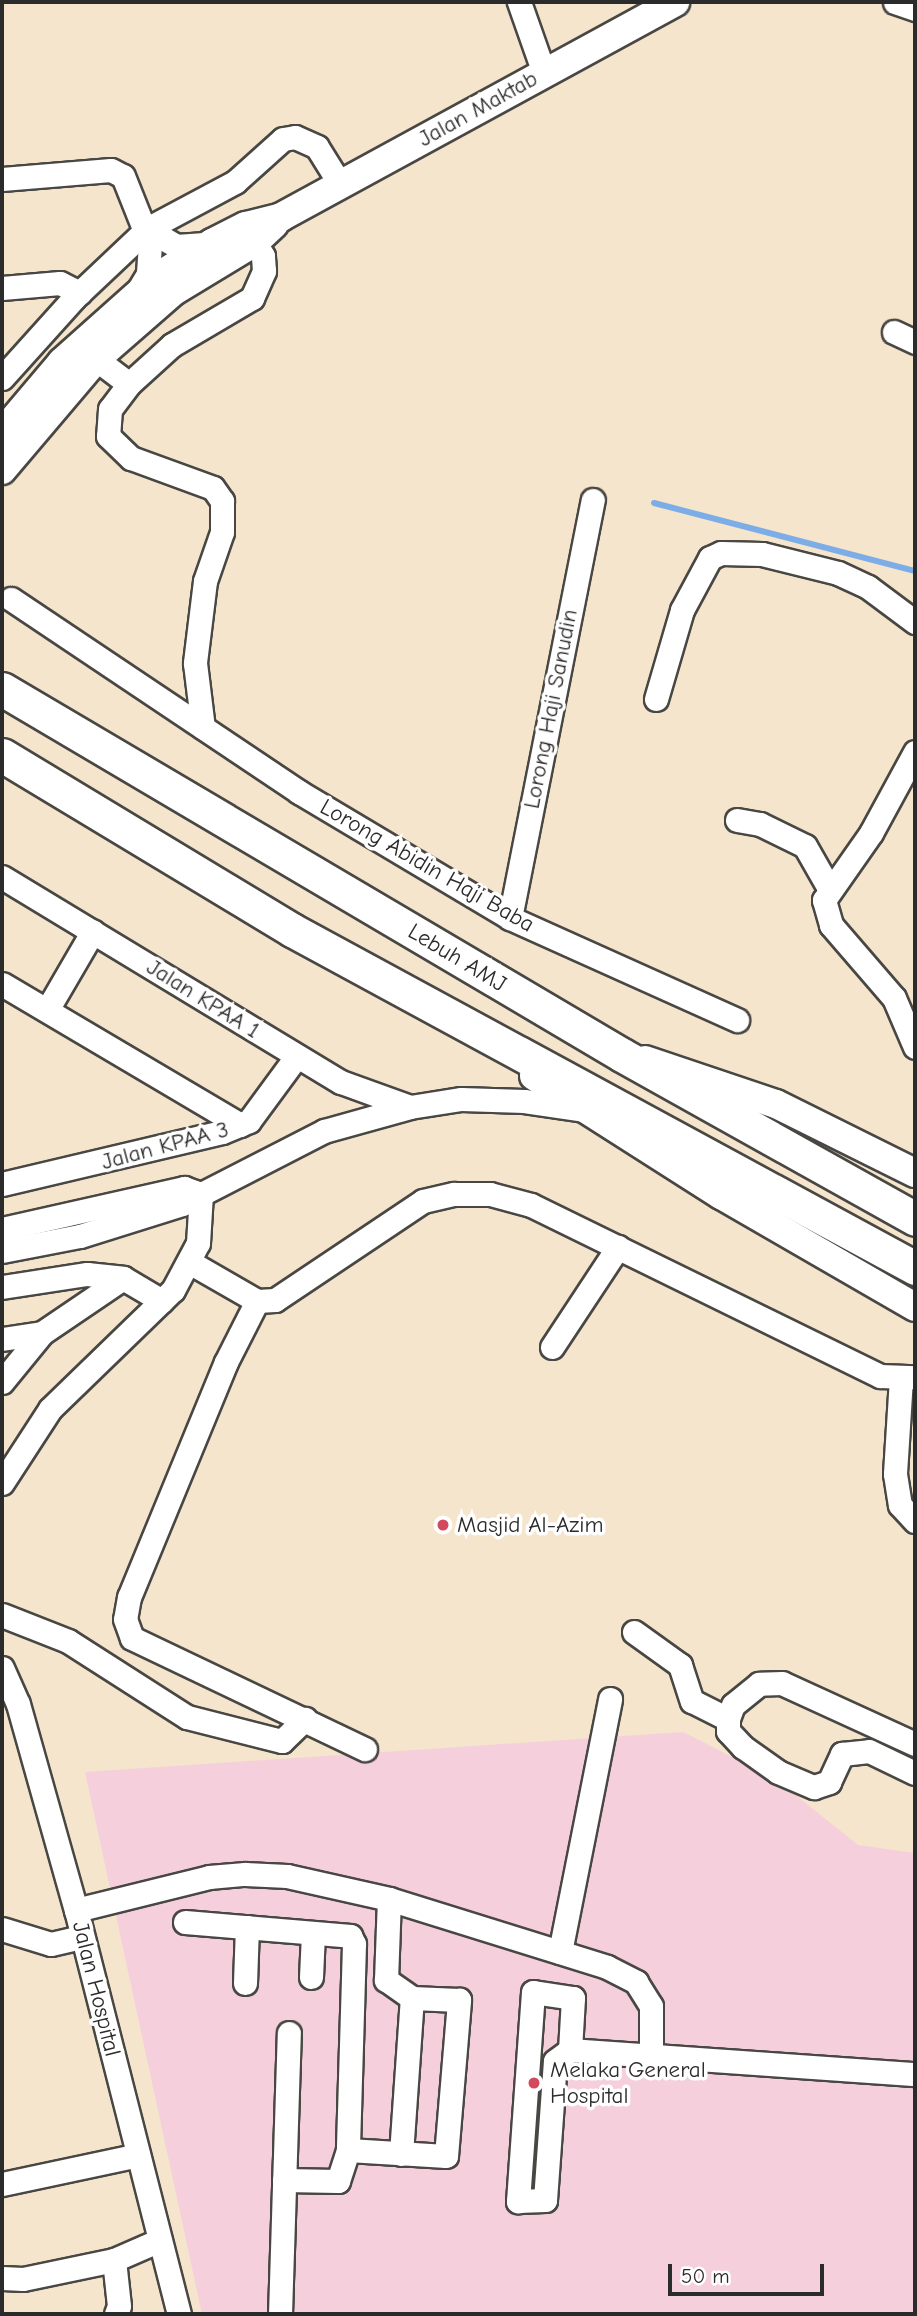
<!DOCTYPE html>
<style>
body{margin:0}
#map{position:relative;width:917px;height:2316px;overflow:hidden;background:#f4e5cc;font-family:"Comic Neue",sans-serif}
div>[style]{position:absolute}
.built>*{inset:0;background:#f5cfdc}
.stream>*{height:6px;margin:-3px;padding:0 3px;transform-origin:3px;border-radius:3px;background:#7cade7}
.roads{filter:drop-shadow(2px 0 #494743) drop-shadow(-2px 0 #494743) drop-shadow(0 2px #494743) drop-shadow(0 -2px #494743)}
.minor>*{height:23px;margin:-11.5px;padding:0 11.5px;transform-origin:11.5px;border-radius:11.5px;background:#fff}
.major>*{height:28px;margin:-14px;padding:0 14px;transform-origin:14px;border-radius:14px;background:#fff}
.highway>*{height:33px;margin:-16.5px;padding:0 16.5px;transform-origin:16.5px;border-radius:16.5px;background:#fff}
.dots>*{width:19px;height:19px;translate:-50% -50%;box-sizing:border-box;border:4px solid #fff;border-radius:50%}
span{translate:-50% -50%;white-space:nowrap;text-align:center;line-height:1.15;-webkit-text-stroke:7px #fff;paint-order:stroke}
.street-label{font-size:23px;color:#2b2b2b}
.poi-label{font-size:23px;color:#2b2b2b}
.left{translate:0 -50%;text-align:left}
.frame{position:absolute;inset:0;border:4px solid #2b2b2b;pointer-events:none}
.scale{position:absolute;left:668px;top:2264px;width:156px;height:32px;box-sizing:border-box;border:4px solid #2b2b2b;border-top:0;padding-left:9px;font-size:21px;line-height:24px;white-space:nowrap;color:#2b2b2b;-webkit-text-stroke:5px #fff;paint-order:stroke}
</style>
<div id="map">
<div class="built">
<i style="clip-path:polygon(683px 1732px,777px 1780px,858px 1845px,915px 1853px,915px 2314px,202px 2314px,85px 1772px)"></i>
</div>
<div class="stream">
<i style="left:654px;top:503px;width:270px;rotate:14.6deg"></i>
</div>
<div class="roads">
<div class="minor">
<i style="left:519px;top:2px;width:75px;rotate:70.6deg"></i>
<i style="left:895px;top:2px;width:21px;rotate:19deg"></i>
<i style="left:2px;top:179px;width:109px;rotate:-4.7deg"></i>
<i style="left:111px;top:170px;width:13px;rotate:27deg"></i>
<i style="left:123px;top:176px;width:73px;rotate:68.3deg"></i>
<i style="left:150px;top:244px;width:30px;rotate:94deg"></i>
<i style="left:148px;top:274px;width:21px;rotate:121deg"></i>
<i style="left:147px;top:229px;width:34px;rotate:30deg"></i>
<i style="left:176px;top:246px;width:32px;rotate:-4deg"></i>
<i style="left:2px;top:288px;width:58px;rotate:-4.9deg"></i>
<i style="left:60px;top:283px;width:22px;rotate:27deg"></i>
<i style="left:894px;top:332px;width:23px;rotate:25deg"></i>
<i style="left:96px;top:359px;width:41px;rotate:37.1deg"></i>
<i style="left:129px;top:384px;width:31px;rotate:127deg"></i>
<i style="left:110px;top:409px;width:27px;rotate:94deg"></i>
<i style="left:108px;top:436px;width:32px;rotate:44deg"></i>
<i style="left:131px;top:458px;width:87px;rotate:20.1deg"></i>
<i style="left:213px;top:488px;width:16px;rotate:55deg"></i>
<i style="left:222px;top:501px;width:31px;rotate:90deg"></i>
<i style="left:222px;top:532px;width:52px;rotate:109.1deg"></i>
<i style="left:205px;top:581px;width:83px;rotate:97deg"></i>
<i style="left:195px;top:663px;width:65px;rotate:83deg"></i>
<i style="left:2px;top:378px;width:108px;rotate:-48deg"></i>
<i style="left:74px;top:298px;width:100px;rotate:-43.4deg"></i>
<i style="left:147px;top:229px;width:100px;rotate:-28.1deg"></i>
<i style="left:235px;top:182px;width:64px;rotate:-41.9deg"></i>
<i style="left:283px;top:139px;width:12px;rotate:-9deg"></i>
<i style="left:295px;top:137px;width:24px;rotate:24deg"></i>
<i style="left:317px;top:147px;width:44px;rotate:58.1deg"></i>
<i style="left:129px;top:384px;width:58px;rotate:-42.2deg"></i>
<i style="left:172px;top:345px;width:93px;rotate:-30.4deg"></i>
<i style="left:252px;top:298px;width:30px;rotate:-66deg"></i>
<i style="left:264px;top:271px;width:15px;rotate:-94deg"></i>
<i style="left:263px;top:256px;width:16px;rotate:-120deg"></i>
<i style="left:11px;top:599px;width:347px;rotate:33.8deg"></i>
<i style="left:299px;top:792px;width:246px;rotate:30.8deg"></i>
<i style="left:510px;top:918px;width:249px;rotate:24.2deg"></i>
<i style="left:656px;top:699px;width:93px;rotate:-73.7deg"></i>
<i style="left:682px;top:610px;width:59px;rotate:-61.7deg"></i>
<i style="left:710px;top:558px;width:12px;rotate:-24deg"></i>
<i style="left:721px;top:553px;width:41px;rotate:1.4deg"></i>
<i style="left:762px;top:554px;width:78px;rotate:14deg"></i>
<i style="left:838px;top:573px;width:33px;rotate:25deg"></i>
<i style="left:868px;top:587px;width:59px;rotate:36.7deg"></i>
<i style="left:915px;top:752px;width:92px;rotate:118.5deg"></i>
<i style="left:871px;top:833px;width:82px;rotate:125deg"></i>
<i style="left:824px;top:900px;width:26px;rotate:74deg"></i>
<i style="left:831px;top:925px;width:96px;rotate:49.2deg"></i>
<i style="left:894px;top:998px;width:53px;rotate:66.8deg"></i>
<i style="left:737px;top:820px;width:23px;rotate:10deg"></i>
<i style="left:760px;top:824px;width:50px;rotate:26.1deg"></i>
<i style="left:805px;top:846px;width:48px;rotate:60.3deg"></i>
<i style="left:2px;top:877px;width:396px;rotate:31.2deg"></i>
<i style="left:341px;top:1082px;width:73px;rotate:19.9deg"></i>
<i style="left:510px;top:918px;width:426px;rotate:-78.8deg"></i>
<i style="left:2px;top:984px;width:277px;rotate:30.6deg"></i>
<i style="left:47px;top:1010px;width:91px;rotate:-59.8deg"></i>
<i style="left:2px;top:1184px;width:226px;rotate:-13.3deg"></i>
<i style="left:222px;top:1132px;width:29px;rotate:-22deg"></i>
<i style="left:249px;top:1121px;width:79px;rotate:-53.7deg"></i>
<i style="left:2px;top:1229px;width:187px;rotate:-12.7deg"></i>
<i style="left:184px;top:1188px;width:15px;rotate:20deg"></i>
<i style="left:2px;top:1251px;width:79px;rotate:-10.9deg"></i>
<i style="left:80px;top:1236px;width:107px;rotate:-17.4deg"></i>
<i style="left:182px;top:1204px;width:160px;rotate:-27.2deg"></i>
<i style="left:324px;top:1131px;width:89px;rotate:-15.6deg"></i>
<i style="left:410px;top:1107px;width:52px;rotate:-8.9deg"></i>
<i style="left:461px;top:1099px;width:63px;rotate:1.8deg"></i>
<i style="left:524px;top:1101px;width:62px;rotate:8.4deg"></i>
<i style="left:191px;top:1263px;width:76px;rotate:29.9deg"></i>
<i style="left:257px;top:1301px;width:18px;rotate:-3deg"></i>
<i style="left:275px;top:1300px;width:178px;rotate:-33.8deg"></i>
<i style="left:423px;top:1201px;width:32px;rotate:-13deg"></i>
<i style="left:454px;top:1194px;width:36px"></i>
<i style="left:490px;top:1194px;width:42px;rotate:15deg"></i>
<i style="left:531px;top:1205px;width:389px;rotate:26.1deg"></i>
<i style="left:880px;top:1376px;width:35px;rotate:2deg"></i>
<i style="left:2px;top:1287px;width:86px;rotate:-8.7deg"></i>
<i style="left:87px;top:1274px;width:36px;rotate:6deg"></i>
<i style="left:123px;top:1278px;width:45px;rotate:30.5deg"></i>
<i style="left:257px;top:1301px;width:68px;rotate:116.9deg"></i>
<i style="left:226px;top:1362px;width:254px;rotate:112.4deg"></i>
<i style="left:129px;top:1597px;width:22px;rotate:100deg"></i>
<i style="left:125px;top:1619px;width:20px;rotate:70deg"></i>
<i style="left:132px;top:1638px;width:258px;rotate:25.5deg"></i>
<i style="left:2px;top:1339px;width:40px;rotate:-8.5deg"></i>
<i style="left:552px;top:1347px;width:120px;rotate:-56.6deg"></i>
<i style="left:901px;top:1378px;width:96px;rotate:93.6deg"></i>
<i style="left:895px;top:1474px;width:31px;rotate:81deg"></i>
<i style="left:900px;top:1505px;width:22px;rotate:47deg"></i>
<i style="left:2px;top:1382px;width:63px;rotate:-50.8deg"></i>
<i style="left:42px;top:1333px;width:98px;rotate:-34.2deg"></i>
<i style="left:2px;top:1483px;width:88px;rotate:-57deg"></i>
<i style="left:50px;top:1409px;width:171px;rotate:-44.1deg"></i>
<i style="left:173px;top:1290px;width:53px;rotate:-62deg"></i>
<i style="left:198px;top:1243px;width:49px;rotate:-86.5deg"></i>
<i style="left:2px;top:1615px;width:71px;rotate:21.5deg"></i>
<i style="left:68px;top:1641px;width:141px;rotate:32.6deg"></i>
<i style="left:187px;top:1717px;width:98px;rotate:14.2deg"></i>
<i style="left:282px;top:1741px;width:32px;rotate:-44deg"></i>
<i style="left:634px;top:1632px;width:57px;rotate:35.7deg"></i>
<i style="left:680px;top:1665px;width:38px;rotate:72deg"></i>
<i style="left:692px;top:1701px;width:40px;rotate:26.6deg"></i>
<i style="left:2px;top:1668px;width:39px;rotate:66deg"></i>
<i style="left:18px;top:1704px;width:214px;rotate:74.3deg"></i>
<i style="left:76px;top:1910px;width:417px;rotate:75.7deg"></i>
<i style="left:915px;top:1744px;width:146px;rotate:-155.4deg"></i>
<i style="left:782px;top:1683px;width:23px;rotate:178deg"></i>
<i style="left:759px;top:1684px;width:33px;rotate:141deg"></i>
<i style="left:733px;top:1705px;width:15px;rotate:110deg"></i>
<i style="left:728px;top:1719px;width:12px;rotate:90deg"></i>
<i style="left:728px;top:1731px;width:22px;rotate:47deg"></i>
<i style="left:743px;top:1747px;width:43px;rotate:35.5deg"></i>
<i style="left:778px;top:1772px;width:39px;rotate:23deg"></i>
<i style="left:814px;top:1787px;width:16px;rotate:-18deg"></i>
<i style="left:829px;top:1782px;width:31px;rotate:-65deg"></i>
<i style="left:842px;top:1754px;width:27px;rotate:-6deg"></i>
<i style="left:869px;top:1751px;width:51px;rotate:25.6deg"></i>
<i style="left:76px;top:1910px;width:137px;rotate:-13.9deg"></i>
<i style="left:209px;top:1877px;width:36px;rotate:-5deg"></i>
<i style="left:245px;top:1874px;width:42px;rotate:2.7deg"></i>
<i style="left:287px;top:1876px;width:105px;rotate:12.7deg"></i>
<i style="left:389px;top:1899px;width:228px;rotate:17.3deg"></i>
<i style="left:607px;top:1967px;width:33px;rotate:27deg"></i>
<i style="left:636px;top:1982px;width:28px;rotate:58deg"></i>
<i style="left:651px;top:2006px;width:49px;rotate:90deg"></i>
<i style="left:185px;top:1922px;width:166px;rotate:4.8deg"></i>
<i style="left:350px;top:1936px;width:9px;rotate:63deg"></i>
<i style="left:354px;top:1944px;width:206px;rotate:91.7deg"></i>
<i style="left:2px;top:1929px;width:51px;rotate:17deg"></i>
<i style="left:51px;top:1944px;width:32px;rotate:-13deg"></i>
<i style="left:560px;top:1952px;width:258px;rotate:-78.8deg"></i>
<i style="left:311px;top:1977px;width:44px;rotate:-87.4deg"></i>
<i style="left:245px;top:1983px;width:56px;rotate:-88deg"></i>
<i style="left:570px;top:2050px;width:52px;rotate:-86.7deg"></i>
<i style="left:573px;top:1998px;width:40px;rotate:-171.5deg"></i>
<i style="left:533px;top:1992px;width:210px;rotate:94.1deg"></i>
<i style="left:518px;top:2201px;width:27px;rotate:-2deg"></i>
<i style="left:545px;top:2200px;width:139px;rotate:-85.9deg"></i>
<i style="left:555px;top:2061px;width:19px;rotate:-36deg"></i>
<i style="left:570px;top:2050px;width:346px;rotate:4deg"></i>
<i style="left:401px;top:2154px;width:156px;rotate:-86deg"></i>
<i style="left:284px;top:2180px;width:54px;rotate:1.1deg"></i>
<i style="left:338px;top:2181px;width:33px;rotate:-72deg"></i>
<i style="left:348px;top:2150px;width:98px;rotate:3.5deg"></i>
<i style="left:446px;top:2156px;width:157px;rotate:-85.2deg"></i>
<i style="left:459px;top:2000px;width:47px;rotate:-177.6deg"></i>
<i style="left:412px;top:1998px;width:32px;rotate:-145deg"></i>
<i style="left:386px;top:1980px;width:81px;rotate:-87.9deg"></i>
<i style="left:2px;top:2184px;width:139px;rotate:-12deg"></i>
<i style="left:114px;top:2260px;width:46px;rotate:83.8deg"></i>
<i style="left:119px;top:2306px;width:9px;rotate:111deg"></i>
<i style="left:2px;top:2278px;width:21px;rotate:3deg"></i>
<i style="left:23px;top:2279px;width:93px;rotate:-11.8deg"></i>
<i style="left:114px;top:2260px;width:50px;rotate:-23.5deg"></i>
<i style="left:280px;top:2314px;width:281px;rotate:-88.2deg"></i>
</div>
<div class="major">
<i style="left:2px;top:433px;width:93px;rotate:-49.8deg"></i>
<i style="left:62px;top:362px;width:127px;rotate:-41.8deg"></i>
<i style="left:157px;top:277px;width:65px;rotate:-31.7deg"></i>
<i style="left:212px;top:243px;width:38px;rotate:-27deg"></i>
<i style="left:246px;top:226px;width:36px;rotate:-14deg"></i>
<i style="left:281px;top:217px;width:449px;rotate:-28.6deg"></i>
<i style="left:2px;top:470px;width:145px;rotate:-49.7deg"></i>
<i style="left:96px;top:359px;width:103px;rotate:-41.1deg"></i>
<i style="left:174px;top:291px;width:95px;rotate:-31.2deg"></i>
<i style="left:255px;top:242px;width:26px;rotate:-43deg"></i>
<i style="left:645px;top:1060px;width:138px;rotate:18.6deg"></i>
<i style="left:776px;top:1104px;width:155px;rotate:26.4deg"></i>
<i style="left:534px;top:1076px;width:222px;rotate:32.5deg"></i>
<i style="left:721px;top:1195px;width:224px;rotate:30deg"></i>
</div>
<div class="highway">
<i style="left:2px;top:689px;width:720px;rotate:30.55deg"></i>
<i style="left:622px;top:1055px;width:336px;rotate:29.2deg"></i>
<i style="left:2px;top:755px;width:339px;rotate:31.1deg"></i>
<i style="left:292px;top:930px;width:709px;rotate:28.48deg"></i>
</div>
</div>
<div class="dots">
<i style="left:443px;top:1525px;background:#d1495b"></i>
<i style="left:534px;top:2083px;background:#d1495b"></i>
</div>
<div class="street-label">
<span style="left:478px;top:109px;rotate:-29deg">Jalan Maktab</span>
<span style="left:551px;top:709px;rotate:-79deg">Lorong Haji Sanudin</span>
<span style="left:427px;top:866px;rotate:30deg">Lorong Abidin Haji Baba</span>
<span style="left:457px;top:958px;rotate:31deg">Lebuh AMJ</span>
<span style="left:203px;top:999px;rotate:32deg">Jalan KPAA 1</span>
<span style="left:165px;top:1146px;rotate:-15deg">Jalan KPAA 3</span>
<span style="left:96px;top:1989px;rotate:76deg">Jalan Hospital</span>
</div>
<div class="poi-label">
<span class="left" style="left:457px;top:1525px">Masjid Al-Azim</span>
<span class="left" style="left:550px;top:2083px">Melaka General<br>Hospital</span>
</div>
<div class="frame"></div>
<div class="scale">50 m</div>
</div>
